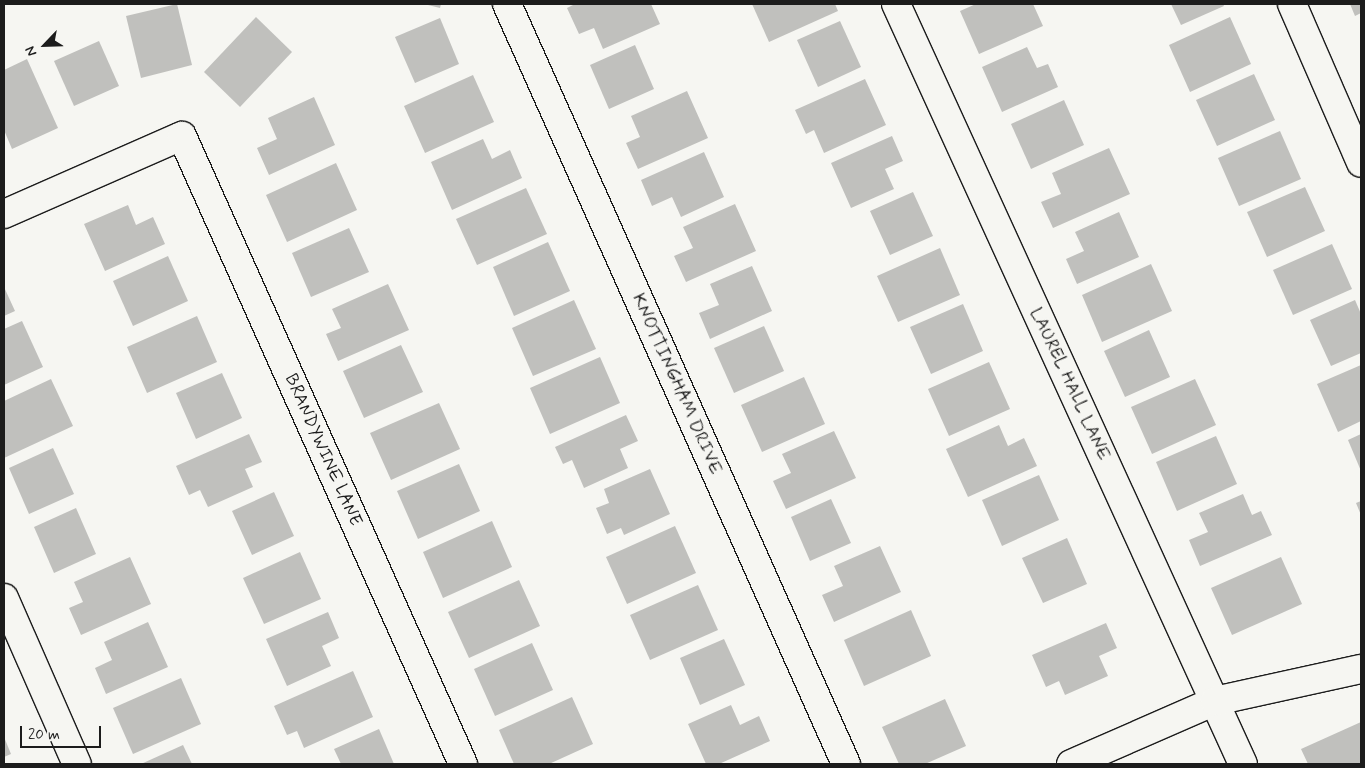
<!DOCTYPE html>
<style>
body{margin:0}
#map{position:relative;width:1365px;height:768px;overflow:hidden;background:#f6f6f2;font-family:Mynerve,sans-serif}
div>[style]{position:absolute}
.building>*{inset:0;background:#c0c0bd}
.roads{filter:drop-shadow(1px 0 #1c1c1c) drop-shadow(-1px 0 #1c1c1c) drop-shadow(0 1px #1c1c1c) drop-shadow(0 -1px #1c1c1c)}
.minor>*{height:28px;margin:-14px;padding:0 14px;transform-origin:14px;border-radius:14px;background:#f6f6f2}
span{translate:-50% -50%;white-space:nowrap;text-align:center;line-height:1.15;-webkit-text-stroke:5px #f6f6f2;paint-order:stroke}
.street-label{font-size:18px;color:#1c1c1c}
.frame{position:absolute;inset:0;border:5px solid #1c1c1c;pointer-events:none}
.north{position:absolute;left:20px;top:20px;width:50px;height:50px;-webkit-text-stroke:4px #f6f6f2;paint-order:stroke;rotate:246deg;font-size:14px;font-weight:700;line-height:20px;text-align:center;color:#1c1c1c}
.north::after{content:'';display:block;margin:auto;width:18px;height:22px;background:#1c1c1c;clip-path:polygon(50% 0,100% 100%,50% 72%,0 100%)}
.scale{position:absolute;left:20px;top:726px;width:81px;height:22px;box-sizing:border-box;border:2px solid #1c1c1c;border-top:0;padding-left:6px;font-size:15px;line-height:18px;white-space:nowrap;color:#1c1c1c;-webkit-text-stroke:4px #f6f6f2;paint-order:stroke}
</style>
<div id="map">
<div class="building">
<i style="clip-path:polygon(177px 4px,192px 65px,141px 78px,126px 16px)"></i>
<i style="clip-path:polygon(424px 4px,441px 4px,440px 8px)"></i>
<i style="clip-path:polygon(575px 4px,651px 4px,660px 24px,603px 49px,594px 28px,579px 34px,567px 8px)"></i>
<i style="clip-path:polygon(752px 4px,835px 4px,838px 11px,769px 42px)"></i>
<i style="clip-path:polygon(976px 4px,1033px 4px,1043px 26px,979px 54px,960px 11px)"></i>
<i style="clip-path:polygon(1171px 4px,1223px 4px,1224px 6px,1181px 25px)"></i>
<i style="clip-path:polygon(1350px 4px,1361px 4px,1361px 13px,1355px 16px)"></i>
<i style="clip-path:polygon(256px 17px,292px 52px,240px 107px,204px 72px)"></i>
<i style="clip-path:polygon(1230px 17px,1251px 64px,1190px 92px,1169px 45px)"></i>
<i style="clip-path:polygon(440px 18px,459px 64px,415px 83px,395px 37px)"></i>
<i style="clip-path:polygon(840px 21px,861px 67px,818px 87px,797px 40px)"></i>
<i style="clip-path:polygon(99px 41px,119px 86px,74px 106px,54px 61px)"></i>
<i style="clip-path:polygon(635px 45px,654px 89px,609px 109px,590px 65px)"></i>
<i style="clip-path:polygon(1027px 47px,1037px 68px,1048px 64px,1058px 87px,1002px 112px,982px 67px)"></i>
<i style="clip-path:polygon(27px 59px,58px 128px,12px 149px,4px 130px,4px 70px)"></i>
<i style="clip-path:polygon(1254px 74px,1275px 120px,1217px 146px,1196px 100px)"></i>
<i style="clip-path:polygon(473px 75px,494px 122px,425px 153px,404px 106px)"></i>
<i style="clip-path:polygon(865px 79px,886px 125px,824px 153px,814px 130px,806px 134px,795px 110px)"></i>
<i style="clip-path:polygon(687px 91px,708px 138px,638px 169px,626px 143px,640px 137px,631px 116px)"></i>
<i style="clip-path:polygon(314px 97px,335px 145px,269px 175px,257px 148px,277px 139px,268px 118px)"></i>
<i style="clip-path:polygon(1064px 100px,1084px 145px,1031px 169px,1011px 124px)"></i>
<i style="clip-path:polygon(1280px 131px,1301px 179px,1239px 206px,1218px 158px)"></i>
<i style="clip-path:polygon(892px 136px,903px 161px,885px 169px,894px 189px,851px 208px,831px 163px)"></i>
<i style="clip-path:polygon(483px 139px,492px 159px,510px 150px,522px 178px,452px 210px,431px 162px)"></i>
<i style="clip-path:polygon(1109px 148px,1130px 194px,1053px 228px,1041px 202px,1061px 194px,1052px 173px)"></i>
<i style="clip-path:polygon(704px 152px,724px 197px,681px 217px,672px 197px,652px 206px,641px 180px)"></i>
<i style="clip-path:polygon(336px 163px,357px 210px,287px 242px,266px 195px)"></i>
<i style="clip-path:polygon(1305px 187px,1325px 231px,1267px 257px,1247px 212px)"></i>
<i style="clip-path:polygon(526px 188px,547px 234px,477px 265px,456px 219px)"></i>
<i style="clip-path:polygon(913px 192px,933px 236px,890px 255px,870px 211px)"></i>
<i style="clip-path:polygon(735px 204px,756px 251px,686px 282px,674px 256px,693px 248px,683px 227px)"></i>
<i style="clip-path:polygon(128px 205px,136px 225px,153px 217px,165px 244px,105px 271px,84px 224px)"></i>
<i style="clip-path:polygon(1119px 212px,1139px 257px,1077px 284px,1066px 259px,1084px 251px,1075px 232px)"></i>
<i style="clip-path:polygon(349px 228px,369px 272px,311px 297px,292px 253px)"></i>
<i style="clip-path:polygon(548px 242px,570px 291px,514px 316px,493px 267px)"></i>
<i style="clip-path:polygon(1332px 244px,1352px 289px,1293px 315px,1273px 270px)"></i>
<i style="clip-path:polygon(940px 248px,960px 295px,898px 322px,877px 276px)"></i>
<i style="clip-path:polygon(168px 256px,188px 301px,133px 326px,113px 281px)"></i>
<i style="clip-path:polygon(1151px 264px,1172px 311px,1102px 342px,1082px 295px)"></i>
<i style="clip-path:polygon(752px 266px,772px 311px,710px 339px,699px 313px,719px 305px,710px 284px)"></i>
<i style="clip-path:polygon(388px 284px,409px 330px,338px 361px,326px 334px,341px 328px,332px 309px)"></i>
<i style="clip-path:polygon(4px 287px,15px 311px,4px 316px)"></i>
<i style="clip-path:polygon(574px 300px,596px 349px,533px 376px,512px 328px)"></i>
<i style="clip-path:polygon(1355px 300px,1361px 314px,1361px 353px,1331px 366px,1310px 320px)"></i>
<i style="clip-path:polygon(963px 304px,983px 351px,931px 374px,910px 327px)"></i>
<i style="clip-path:polygon(197px 316px,217px 362px,147px 393px,127px 347px)"></i>
<i style="clip-path:polygon(22px 321px,43px 367px,4px 385px,4px 329px)"></i>
<i style="clip-path:polygon(764px 326px,784px 371px,734px 393px,714px 348px)"></i>
<i style="clip-path:polygon(1149px 330px,1170px 377px,1125px 397px,1104px 351px)"></i>
<i style="clip-path:polygon(401px 345px,423px 392px,364px 418px,343px 371px)"></i>
<i style="clip-path:polygon(600px 357px,620px 403px,550px 434px,530px 388px)"></i>
<i style="clip-path:polygon(989px 362px,1010px 409px,949px 436px,928px 389px)"></i>
<i style="clip-path:polygon(1361px 365px,1361px 421px,1338px 432px,1317px 384px)"></i>
<i style="clip-path:polygon(222px 373px,242px 418px,196px 439px,176px 393px)"></i>
<i style="clip-path:polygon(804px 377px,825px 424px,762px 452px,741px 405px)"></i>
<i style="clip-path:polygon(51px 379px,73px 426px,4px 458px,4px 401px)"></i>
<i style="clip-path:polygon(1195px 379px,1216px 425px,1152px 454px,1131px 407px)"></i>
<i style="clip-path:polygon(439px 403px,460px 449px,391px 480px,370px 433px)"></i>
<i style="clip-path:polygon(626px 415px,638px 441px,620px 449px,628px 468px,584px 488px,572px 460px,563px 464px,555px 447px)"></i>
<i style="clip-path:polygon(999px 425px,1008px 446px,1024px 438px,1037px 466px,968px 497px,946px 449px)"></i>
<i style="clip-path:polygon(834px 431px,856px 478px,786px 509px,773px 481px,791px 473px,782px 454px)"></i>
<i style="clip-path:polygon(249px 434px,262px 462px,245px 469px,253px 487px,208px 507px,200px 490px,189px 495px,176px 466px)"></i>
<i style="clip-path:polygon(1361px 434px,1361px 471px,1348px 440px)"></i>
<i style="clip-path:polygon(1216px 436px,1237px 484px,1177px 511px,1156px 462px)"></i>
<i style="clip-path:polygon(53px 448px,74px 494px,29px 514px,9px 468px)"></i>
<i style="clip-path:polygon(459px 464px,480px 511px,418px 539px,397px 491px)"></i>
<i style="clip-path:polygon(650px 469px,670px 514px,624px 535px,621px 528px,607px 534px,596px 508px,609px 503px,604px 489px)"></i>
<i style="clip-path:polygon(1039px 475px,1059px 520px,1002px 546px,982px 500px)"></i>
<i style="clip-path:polygon(274px 492px,294px 536px,252px 555px,232px 511px)"></i>
<i style="clip-path:polygon(1243px 494px,1252px 515px,1261px 511px,1272px 535px,1200px 566px,1189px 540px,1208px 532px,1199px 513px)"></i>
<i style="clip-path:polygon(831px 499px,851px 543px,810px 561px,791px 517px)"></i>
<i style="clip-path:polygon(1361px 501px,1361px 515px,1356px 503px)"></i>
<i style="clip-path:polygon(76px 508px,96px 554px,54px 573px,34px 527px)"></i>
<i style="clip-path:polygon(492px 521px,512px 567px,443px 598px,423px 552px)"></i>
<i style="clip-path:polygon(675px 526px,696px 573px,627px 604px,606px 557px)"></i>
<i style="clip-path:polygon(1067px 538px,1087px 584px,1043px 603px,1022px 558px)"></i>
<i style="clip-path:polygon(880px 546px,901px 592px,834px 622px,822px 595px,843px 586px,834px 566px)"></i>
<i style="clip-path:polygon(300px 552px,321px 599px,264px 624px,243px 578px)"></i>
<i style="clip-path:polygon(130px 557px,151px 604px,81px 635px,69px 608px,83px 602px,74px 582px)"></i>
<i style="clip-path:polygon(1281px 557px,1302px 604px,1232px 635px,1211px 588px)"></i>
<i style="clip-path:polygon(519px 580px,540px 626px,469px 658px,448px 612px)"></i>
<i style="clip-path:polygon(698px 585px,718px 630px,650px 660px,630px 615px)"></i>
<i style="clip-path:polygon(911px 610px,931px 656px,864px 686px,844px 640px)"></i>
<i style="clip-path:polygon(328px 612px,339px 638px,322px 646px,331px 666px,287px 686px,266px 639px)"></i>
<i style="clip-path:polygon(148px 622px,168px 667px,106px 694px,95px 668px,112px 660px,104px 642px)"></i>
<i style="clip-path:polygon(1106px 623px,1117px 648px,1099px 656px,1108px 676px,1065px 695px,1059px 681px,1046px 687px,1032px 655px)"></i>
<i style="clip-path:polygon(724px 639px,745px 685px,700px 705px,680px 658px)"></i>
<i style="clip-path:polygon(532px 643px,553px 690px,495px 716px,474px 669px)"></i>
<i style="clip-path:polygon(353px 671px,373px 717px,304px 748px,297px 731px,287px 735px,274px 706px)"></i>
<i style="clip-path:polygon(181px 678px,201px 724px,133px 754px,113px 708px)"></i>
<i style="clip-path:polygon(572px 697px,593px 744px,549px 764px,514px 764px,499px 730px)"></i>
<i style="clip-path:polygon(945px 699px,966px 746px,925px 764px,899px 764px,882px 727px)"></i>
<i style="clip-path:polygon(731px 705px,740px 725px,759px 716px,770px 741px,719px 764px,706px 764px,688px 724px)"></i>
<i style="clip-path:polygon(1361px 722px,1361px 764px,1308px 764px,1301px 749px)"></i>
<i style="clip-path:polygon(379px 729px,394px 764px,341px 764px,334px 749px)"></i>
<i style="clip-path:polygon(4px 737px,11px 754px,4px 757px)"></i>
<i style="clip-path:polygon(183px 745px,192px 764px,141px 764px)"></i>
</div>
<div class="roads">
<div class="minor">
<i style="left:507px;top:4px;width:832px;rotate:65.96deg"></i>
<i style="left:896px;top:4px;width:835px;rotate:65.46deg"></i>
<i style="left:1292px;top:4px;width:173px;rotate:66.5deg"></i>
<i style="left:4px;top:214px;width:194px;rotate:-23.7deg"></i>
<i style="left:182px;top:136px;width:688px;rotate:65.89deg"></i>
<i style="left:4px;top:598px;width:181px;rotate:66.3deg"></i>
<i style="left:1071px;top:764px;width:157px;rotate:-23.6deg"></i>
<i style="left:1215px;top:701px;width:149px;rotate:-12.4deg"></i>
</div>
</div>
<div class="street-label">
<span style="left:677px;top:384px;rotate:66deg">KNOTTINGHAM DRIVE</span>
<span style="left:1070px;top:384px;rotate:65deg">LAUREL HALL LANE</span>
<span style="left:323px;top:450px;rotate:66deg">BRANDYWINE LANE</span>
</div>
<div class="frame"></div>
<div class="north">N</div>
<div class="scale">20 m</div>
</div>
